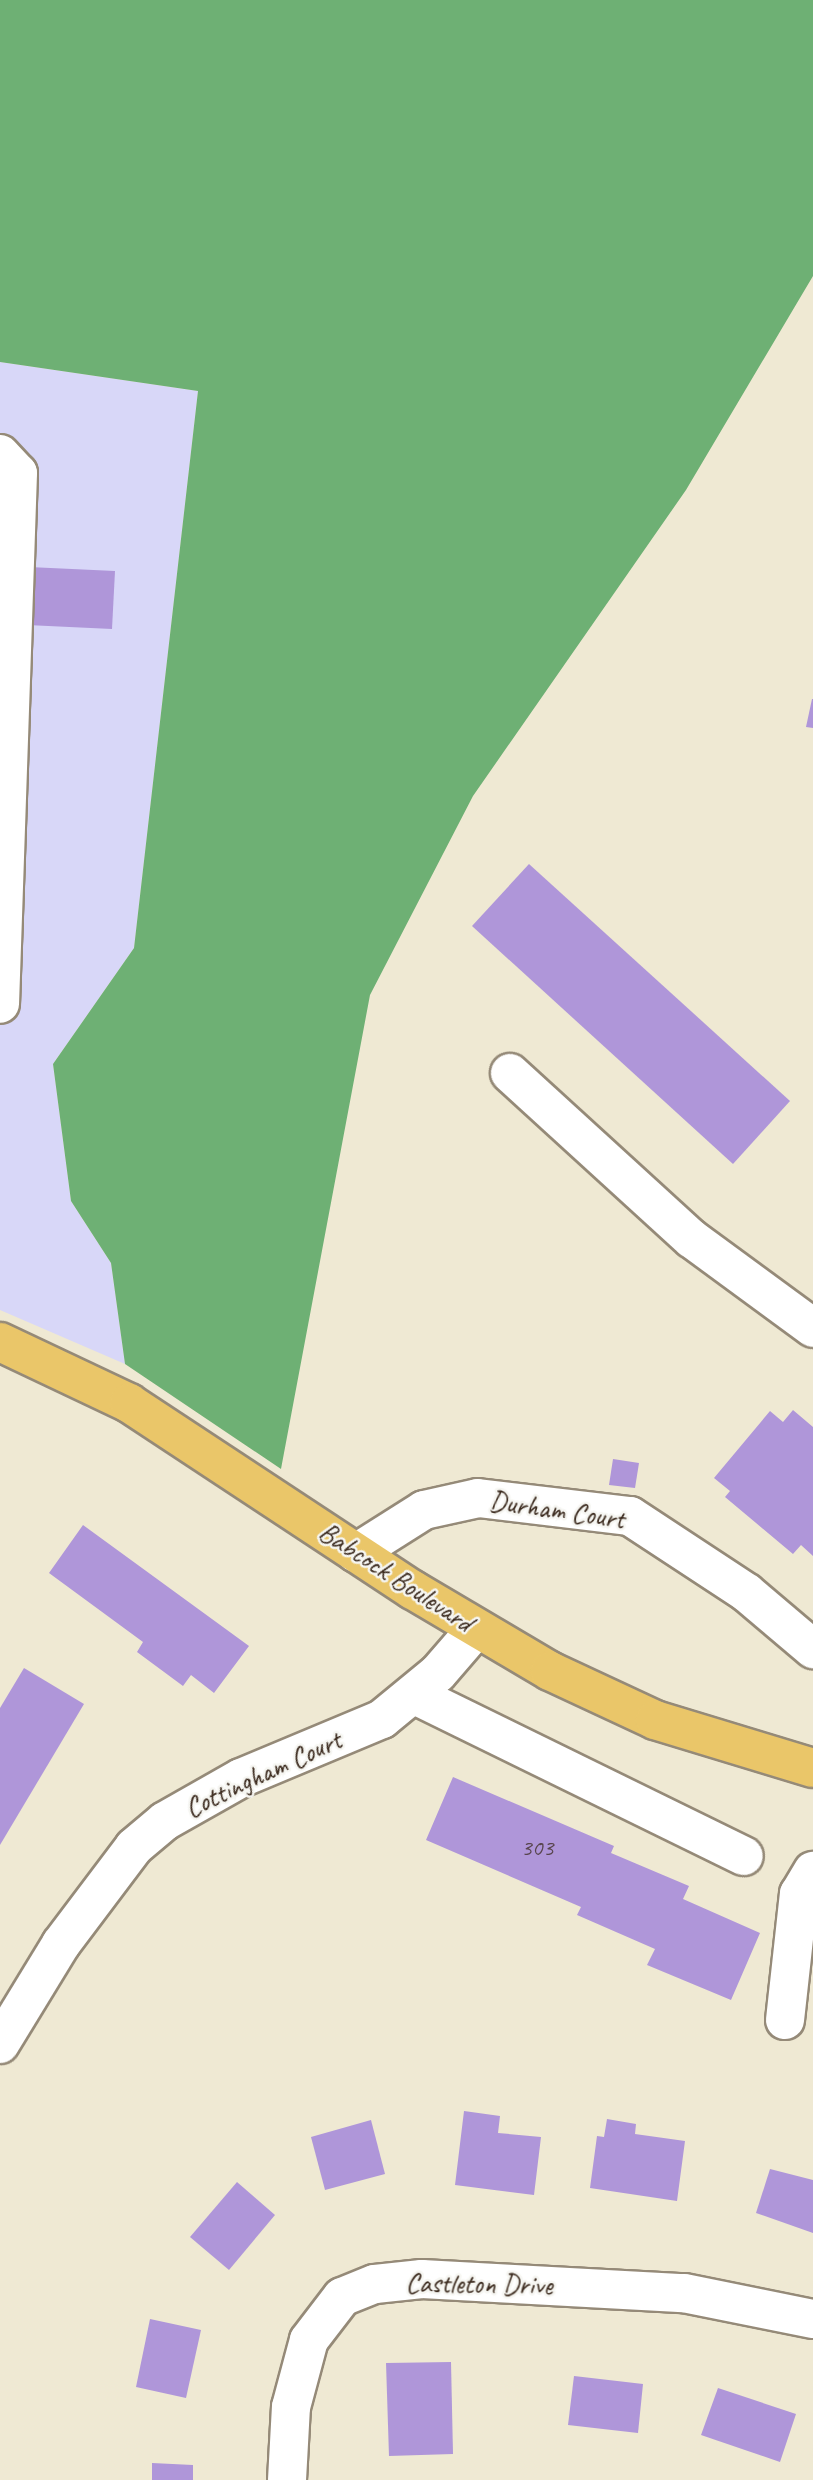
<!DOCTYPE html>
<style>
body{margin:0}
#map{position:relative;width:813px;height:2480px;overflow:hidden;background:#efe9d3;font-family:Caveat,sans-serif}
div>[style]{position:absolute}
.built>*{inset:0;background:#d8d7f8}
.forest>*{inset:0;background:#6eb074}
.building>*{inset:0;background:#af96d9}
.roads{filter:drop-shadow(2px 0 #958a78) drop-shadow(-2px 0 #958a78) drop-shadow(0 2px #958a78) drop-shadow(0 -2px #958a78)}
.minor>*{height:38px;margin:-19px;padding:0 19px;transform-origin:19px;border-radius:19px;background:#fff}
.major>*{height:38px;margin:-19px;padding:0 19px;transform-origin:19px;border-radius:19px;background:#eac669}
span{translate:-50% -50%;white-space:nowrap;text-align:center;line-height:1.15;-webkit-text-stroke:5px #f6f6f2;paint-order:stroke}
.number-label{font-size:24px;color:#58454d}
.number-label span{-webkit-text-stroke-width:0}
.street-label{font-size:28px;color:#3b2a1e}
</style>
<div id="map">
<div class="built">
<i style="clip-path:polygon(0 362px,198px 391px,134px 948px,53px 1064px,71px 1201px,111px 1263px,125px 1364px,0 1310px)"></i>
</div>
<div class="forest">
<i style="clip-path:polygon(0 0,813px 0,813px 276px,686px 490px,473px 796px,370px 995px,281px 1469px,125px 1364px,111px 1263px,71px 1201px,53px 1064px,134px 948px,198px 391px,0 362px)"></i>
</div>
<div class="building">
<i style="clip-path:polygon(29px 567px,115px 571px,112px 629px,27px 625px)"></i>
<i style="clip-path:polygon(812px 699px,813px 699px,813px 728px,806px 727px)"></i>
<i style="clip-path:polygon(529px 864px,790px 1101px,733px 1164px,472px 926px)"></i>
<i style="clip-path:polygon(793px 1410px,813px 1427px,813px 1556px,801px 1545px,793px 1554px,725px 1497px,730px 1491px,714px 1478px,770px 1411px,783px 1422px)"></i>
<i style="clip-path:polygon(613px 1459px,639px 1463px,635px 1488px,609px 1485px)"></i>
<i style="clip-path:polygon(83px 1525px,249px 1646px,214px 1693px,191px 1675px,183px 1686px,137px 1652px,143px 1642px,49px 1573px)"></i>
<i style="clip-path:polygon(24px 1668px,84px 1704px,0 1845px,0 1708px)"></i>
<i style="clip-path:polygon(453px 1777px,614px 1846px,611px 1853px,689px 1886px,683px 1899px,760px 1933px,731px 2000px,647px 1965px,655px 1949px,577px 1915px,581px 1907px,426px 1840px)"></i>
<i style="clip-path:polygon(464px 2111px,500px 2116px,498px 2133px,541px 2137px,534px 2195px,455px 2185px)"></i>
<i style="clip-path:polygon(607px 2119px,636px 2124px,635px 2134px,685px 2141px,677px 2201px,590px 2188px,597px 2136px,604px 2137px)"></i>
<i style="clip-path:polygon(371px 2120px,385px 2174px,325px 2190px,311px 2137px)"></i>
<i style="clip-path:polygon(770px 2169px,813px 2180px,813px 2233px,756px 2213px)"></i>
<i style="clip-path:polygon(237px 2182px,275px 2215px,229px 2270px,190px 2237px)"></i>
<i style="clip-path:polygon(150px 2319px,201px 2330px,186px 2398px,136px 2387px)"></i>
<i style="clip-path:polygon(451px 2362px,453px 2454px,389px 2456px,386px 2363px)"></i>
<i style="clip-path:polygon(574px 2376px,643px 2384px,638px 2433px,568px 2425px)"></i>
<i style="clip-path:polygon(718px 2388px,796px 2414px,780px 2462px,701px 2435px)"></i>
<i style="clip-path:polygon(152px 2463px,193px 2465px,193px 2480px,152px 2480px)"></i>
</div>
<div class="roads">
<div class="minor">
<i style="left:0;top:454px;width:26px;rotate:47deg"></i>
<i style="left:18px;top:473px;width:531px;rotate:91.94deg"></i>
<i style="left:510px;top:1073px;width:246px;rotate:42.4deg"></i>
<i style="left:692px;top:1239px;width:150px;rotate:36.3deg"></i>
<i style="left:356px;top:1553px;width:80px;rotate:-32.3deg"></i>
<i style="left:424px;top:1510px;width:55px;rotate:-12.5deg"></i>
<i style="left:478px;top:1498px;width:153px;rotate:6.8deg"></i>
<i style="left:630px;top:1516px;width:140px;rotate:33.3deg"></i>
<i style="left:747px;top:1593px;width:87px;rotate:40.3deg"></i>
<i style="left:415px;top:1695px;width:366px;rotate:26.1deg"></i>
<i style="left:785px;top:2020px;width:127px;rotate:-83.7deg"></i>
<i style="left:799px;top:1894px;width:27px;rotate:-59deg"></i>
<i style="left:0;top:2044px;width:117px;rotate:-58.6deg"></i>
<i style="left:61px;top:1944px;width:121px;rotate:-53deg"></i>
<i style="left:134px;top:1847px;width:40px;rotate:-40deg"></i>
<i style="left:165px;top:1821px;width:87px;rotate:-29.5deg"></i>
<i style="left:241px;top:1778px;width:153px;rotate:-22.7deg"></i>
<i style="left:382px;top:1719px;width:72px;rotate:-39.4deg"></i>
<i style="left:438px;top:1673px;width:58px;rotate:-49.2deg"></i>
<i style="left:287px;top:2480px;width:73px;rotate:-86.9deg"></i>
<i style="left:291px;top:2407px;width:69px;rotate:-75deg"></i>
<i style="left:309px;top:2340px;width:54px;rotate:-52.5deg"></i>
<i style="left:342px;top:2297px;width:35px;rotate:-22deg"></i>
<i style="left:375px;top:2284px;width:47px;rotate:-6.1deg"></i>
<i style="left:422px;top:2279px;width:262px;rotate:3.1deg"></i>
<i style="left:684px;top:2293px;width:132px;rotate:11.4deg"></i>
</div>
<div class="major">
<i style="left:0;top:1342px;width:143px;rotate:25.3deg"></i>
<i style="left:129px;top:1403px;width:340px;rotate:33.4deg"></i>
<i style="left:413px;top:1590px;width:159px;rotate:30.6deg"></i>
<i style="left:550px;top:1671px;width:116px;rotate:25deg"></i>
<i style="left:655px;top:1720px;width:165px;rotate:16.9deg"></i>
</div>
</div>
<div class="number-label">
<span style="left:537px;top:1848px">303</span>
</div>
<div class="street-label">
<span style="left:557px;top:1510px;rotate:8deg">Durham Court</span>
<span style="left:396px;top:1577px;rotate:33deg">Babcock Boulevard</span>
<span style="left:263px;top:1774px;rotate:-25deg">Cottingham Court</span>
<span style="left:479px;top:2284px;rotate:1deg">Castleton Drive</span>
</div>
</div>
